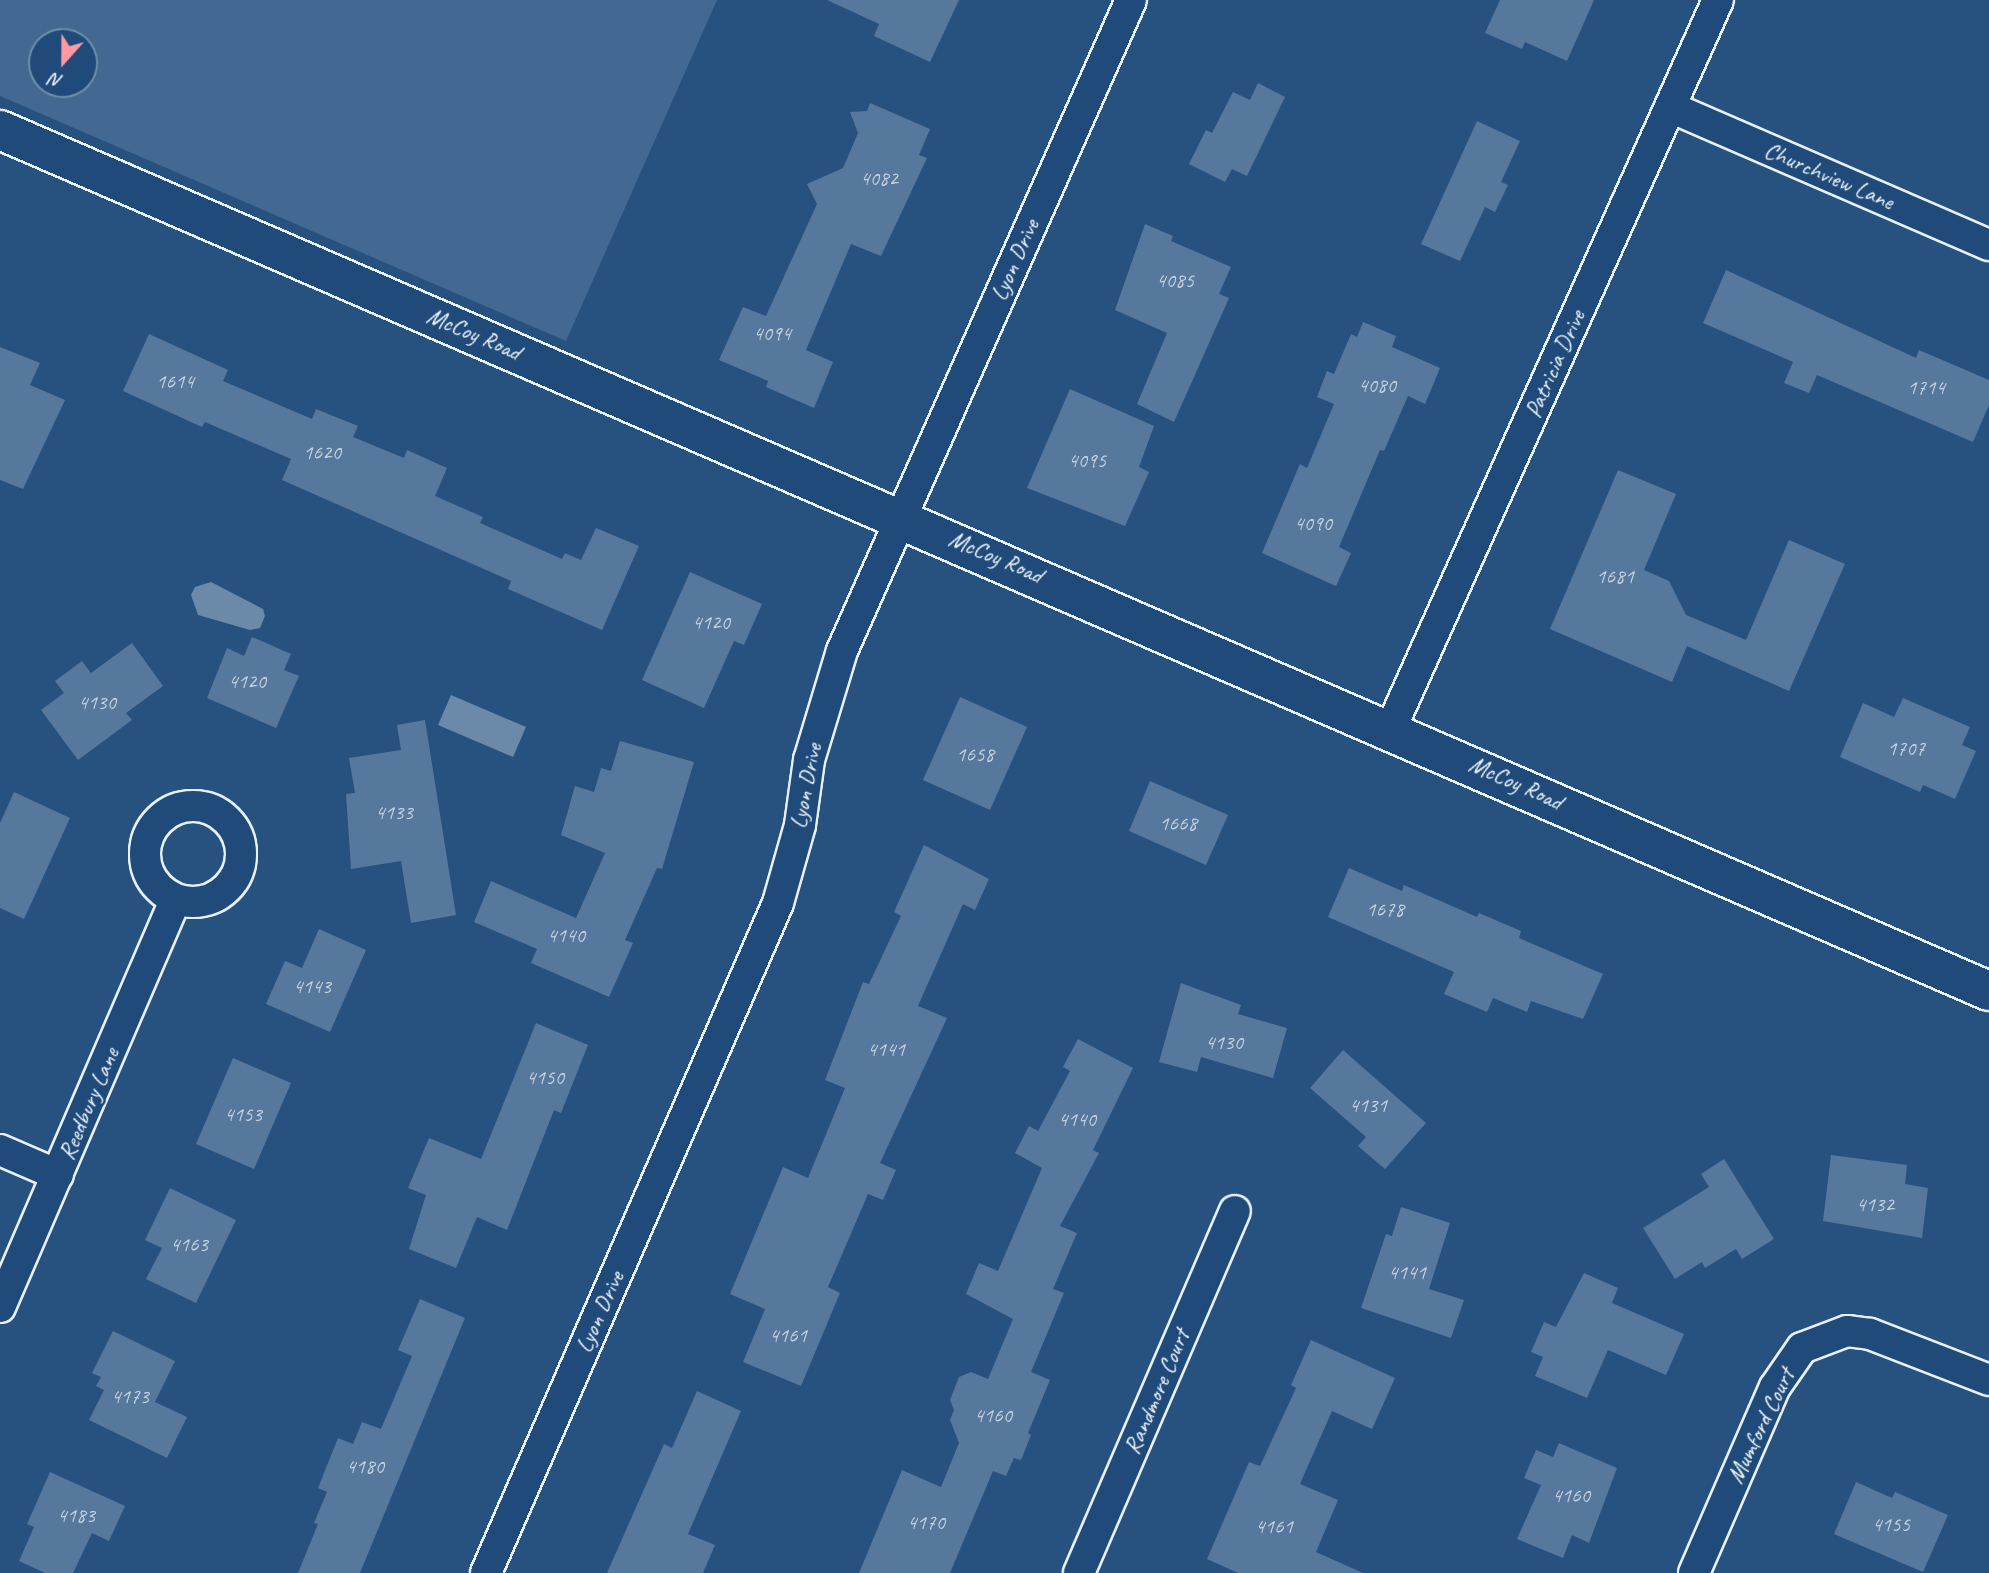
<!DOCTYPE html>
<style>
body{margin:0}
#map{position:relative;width:1989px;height:1573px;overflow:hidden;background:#27517f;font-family:Caveat,sans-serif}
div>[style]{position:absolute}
.green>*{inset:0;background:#436891}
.water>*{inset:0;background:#6b8aaa}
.building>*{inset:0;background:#57789d}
.roads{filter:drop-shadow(2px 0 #e8f1f8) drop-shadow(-2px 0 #e8f1f8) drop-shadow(0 2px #e8f1f8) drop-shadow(0 -2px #e8f1f8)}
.minor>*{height:30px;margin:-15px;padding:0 15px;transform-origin:15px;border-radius:15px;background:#1f4a7a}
.minor>.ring{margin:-15px;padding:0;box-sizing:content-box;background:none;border:30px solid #1f4a7a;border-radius:50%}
.secondary>*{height:38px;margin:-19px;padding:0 19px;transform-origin:19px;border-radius:19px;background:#1f4a7a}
span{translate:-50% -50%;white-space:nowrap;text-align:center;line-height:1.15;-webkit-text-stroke:5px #1f4a7a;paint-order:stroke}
.number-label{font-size:21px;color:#c4d3e1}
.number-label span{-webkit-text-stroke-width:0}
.street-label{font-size:24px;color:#e8f1f8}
.north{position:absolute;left:28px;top:28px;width:70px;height:70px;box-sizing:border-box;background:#1f4a7a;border:2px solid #6f8dac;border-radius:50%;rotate:201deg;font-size:19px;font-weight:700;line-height:28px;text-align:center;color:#e8f1f8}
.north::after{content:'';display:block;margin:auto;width:24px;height:32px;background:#ff9aa2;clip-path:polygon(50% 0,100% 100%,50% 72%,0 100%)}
</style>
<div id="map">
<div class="green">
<i style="clip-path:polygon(evenodd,0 0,717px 0,566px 341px,0 96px,0 0,42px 42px,84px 42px,84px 84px,42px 84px,42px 42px)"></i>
</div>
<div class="water">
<i style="clip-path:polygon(211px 582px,263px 609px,265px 616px,260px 628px,250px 630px,198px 615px,191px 595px,195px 587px)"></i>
<i style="clip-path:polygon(451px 695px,526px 727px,513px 757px,438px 725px)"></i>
</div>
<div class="building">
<i style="clip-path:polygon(827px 0,959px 0,930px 62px,874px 36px,879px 24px)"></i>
<i style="clip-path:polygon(1500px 0,1594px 0,1567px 61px,1525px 42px,1522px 49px,1485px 33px)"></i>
<i style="clip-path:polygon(1258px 83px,1285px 97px,1247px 176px,1232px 169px,1225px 182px,1189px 164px,1206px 130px,1212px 133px,1233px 92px,1250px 100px)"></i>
<i style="clip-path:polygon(870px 103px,930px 129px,919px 155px,927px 158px,881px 256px,851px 244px,806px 350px,833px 362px,814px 408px,766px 387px,768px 381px,719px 360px,743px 307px,766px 316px,817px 204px,807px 184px,843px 168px,858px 133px,850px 112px,867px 111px)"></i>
<i style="clip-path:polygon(1477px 121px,1520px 141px,1501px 182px,1508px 185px,1495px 212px,1485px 207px,1460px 261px,1421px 244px)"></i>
<i style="clip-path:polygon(1145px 224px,1173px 236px,1171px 241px,1231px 267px,1219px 294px,1229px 298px,1174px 422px,1137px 404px,1167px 333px,1115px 310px)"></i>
<i style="clip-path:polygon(1726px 270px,1916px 358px,1919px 350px,1989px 380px,1989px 405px,1973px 442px,1817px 375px,1809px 393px,1784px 383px,1793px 362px,1703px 323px)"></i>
<i style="clip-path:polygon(1363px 322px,1396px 336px,1392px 347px,1440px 368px,1425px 404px,1408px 396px,1384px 451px,1380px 450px,1339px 547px,1351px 553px,1336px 586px,1262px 553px,1300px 464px,1307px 468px,1334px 404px,1317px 397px,1327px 371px,1334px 374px,1351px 334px,1357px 337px)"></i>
<i style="clip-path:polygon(149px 334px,228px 370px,223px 381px,312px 419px,316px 409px,358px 426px,353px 437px,404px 458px,407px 450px,447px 468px,435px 496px,483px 517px,480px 523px,562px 559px,565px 553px,581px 560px,596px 528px,639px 546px,602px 630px,508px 589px,511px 581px,282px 480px,291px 459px,205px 422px,202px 427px,123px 391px)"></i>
<i style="clip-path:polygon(0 347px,40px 363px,30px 385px,65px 400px,23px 489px,0 480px)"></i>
<i style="clip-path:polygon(1070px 389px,1154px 426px,1139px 467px,1149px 472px,1125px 526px,1027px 488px)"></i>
<i style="clip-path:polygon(1618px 470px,1676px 494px,1644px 570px,1669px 581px,1686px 615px,1746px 640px,1789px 540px,1845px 564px,1789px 691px,1687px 646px,1672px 682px,1550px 629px)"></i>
<i style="clip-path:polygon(690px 572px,762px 604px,744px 645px,734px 641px,704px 708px,642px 680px)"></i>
<i style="clip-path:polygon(252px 637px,291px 654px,284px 670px,299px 676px,276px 728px,207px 698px,227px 648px,244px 656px)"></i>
<i style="clip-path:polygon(132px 643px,163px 686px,126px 713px,132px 720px,78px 760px,41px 710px,64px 693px,55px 681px,82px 661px,91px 673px)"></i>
<i style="clip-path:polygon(960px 697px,1027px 727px,990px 810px,923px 780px)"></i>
<i style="clip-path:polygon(1903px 698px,1970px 727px,1962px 745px,1976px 751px,1955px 799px,1923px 785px,1920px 792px,1840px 757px,1863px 703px,1894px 717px)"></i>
<i style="clip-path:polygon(425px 720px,456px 915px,411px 923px,401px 861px,351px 869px,346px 794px,355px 793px,349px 758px,401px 750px,397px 725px)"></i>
<i style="clip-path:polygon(620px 741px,694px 762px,662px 869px,657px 868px,625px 940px,633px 943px,609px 997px,531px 963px,537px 949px,474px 922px,491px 881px,576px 918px,605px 853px,561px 835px,575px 786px,594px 792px,601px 768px,611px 771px)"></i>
<i style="clip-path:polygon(1150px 781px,1228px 815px,1206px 865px,1129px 831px)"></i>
<i style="clip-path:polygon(14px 792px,70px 818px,24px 919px,0 908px,0 823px)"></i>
<i style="clip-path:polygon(924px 845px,989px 879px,975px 910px,963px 904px,918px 1006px,947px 1018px,880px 1163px,896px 1170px,883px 1200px,868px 1194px,828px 1287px,840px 1293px,801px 1386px,743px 1362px,765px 1309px,730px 1294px,783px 1167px,808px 1178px,845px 1088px,825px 1080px,863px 982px,869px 984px,901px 916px,894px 912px)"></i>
<i style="clip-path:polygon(1349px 868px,1402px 891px,1404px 885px,1477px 917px,1479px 913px,1521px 931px,1519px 938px,1603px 974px,1583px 1019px,1531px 1001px,1527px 1012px,1493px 998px,1487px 1012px,1444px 994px,1454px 972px,1328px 917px)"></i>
<i style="clip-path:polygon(319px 929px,366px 950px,330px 1032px,266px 1004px,285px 961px,302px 968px)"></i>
<i style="clip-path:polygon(1181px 983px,1241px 1005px,1238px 1014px,1287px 1028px,1273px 1078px,1201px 1057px,1197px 1072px,1159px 1062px)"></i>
<i style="clip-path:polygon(536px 1023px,588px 1045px,561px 1113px,554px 1110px,507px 1230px,477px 1217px,456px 1268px,409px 1249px,426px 1195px,408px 1188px,429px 1138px,481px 1159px)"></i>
<i style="clip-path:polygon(1078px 1039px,1133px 1068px,1093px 1150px,1099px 1153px,1060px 1226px,1077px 1233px,1053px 1289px,1064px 1293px,1031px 1372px,1050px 1380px,1028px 1433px,1031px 1435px,1021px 1460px,1014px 1458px,1006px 1476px,993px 1471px,950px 1573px,859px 1573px,902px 1470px,941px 1487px,959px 1443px,950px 1420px,954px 1410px,950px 1400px,959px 1377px,971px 1372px,988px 1379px,1013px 1319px,966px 1294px,979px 1263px,998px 1271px,1042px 1168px,1015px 1153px,1029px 1126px,1038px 1131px,1070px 1071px,1063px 1067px)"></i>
<i style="clip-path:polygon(1343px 1050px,1426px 1123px,1385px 1169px,1358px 1146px,1366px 1137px,1310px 1088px)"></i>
<i style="clip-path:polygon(233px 1058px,291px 1083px,254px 1169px,196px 1144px)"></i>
<i style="clip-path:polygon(1831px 1155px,1907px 1165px,1905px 1184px,1928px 1188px,1922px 1238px,1823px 1221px)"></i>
<i style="clip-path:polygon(1724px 1159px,1774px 1239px,1742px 1259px,1736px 1249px,1705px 1268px,1702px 1262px,1675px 1279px,1643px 1228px,1709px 1187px,1701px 1174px)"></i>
<i style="clip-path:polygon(170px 1188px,236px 1220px,196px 1303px,146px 1279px,162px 1248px,145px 1240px)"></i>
<i style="clip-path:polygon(1401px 1207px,1450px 1223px,1429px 1289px,1464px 1300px,1451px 1338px,1361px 1308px,1386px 1234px,1392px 1236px)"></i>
<i style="clip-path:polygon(1584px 1273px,1618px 1288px,1612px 1303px,1684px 1334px,1666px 1375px,1608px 1350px,1587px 1398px,1535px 1376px,1543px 1357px,1531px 1352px,1544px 1322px,1556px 1327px)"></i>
<i style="clip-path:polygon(420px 1299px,465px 1318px,360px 1573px,298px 1573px,318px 1524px,314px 1523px,327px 1492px,318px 1488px,338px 1438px,353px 1444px,362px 1422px,381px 1429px,412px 1356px,398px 1350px)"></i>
<i style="clip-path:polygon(113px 1331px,175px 1361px,155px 1402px,187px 1417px,167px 1458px,89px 1420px,104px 1390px,96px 1386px,101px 1377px,92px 1373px)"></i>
<i style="clip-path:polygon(1311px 1340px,1395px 1378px,1372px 1429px,1332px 1411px,1300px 1484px,1338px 1500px,1316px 1552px,1363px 1573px,1238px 1573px,1207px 1559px,1249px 1462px,1260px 1466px,1296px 1388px,1291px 1385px)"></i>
<i style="clip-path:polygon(697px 1391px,741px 1411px,688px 1534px,715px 1545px,703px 1573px,607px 1573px,664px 1444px,672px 1448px)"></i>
<i style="clip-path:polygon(1559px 1443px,1617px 1468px,1589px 1543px,1572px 1535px,1563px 1558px,1517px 1539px,1541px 1485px,1524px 1478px,1536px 1450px,1553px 1457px)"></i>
<i style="clip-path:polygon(50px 1472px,125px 1506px,109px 1541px,92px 1533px,73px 1573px,45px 1573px,19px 1561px,34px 1527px,27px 1524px)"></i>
<i style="clip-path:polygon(1856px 1482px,1892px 1498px,1895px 1492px,1948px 1515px,1923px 1572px,1834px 1534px)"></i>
</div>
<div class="roads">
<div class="minor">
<i style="left:1670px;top:107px;width:348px;rotate:23.4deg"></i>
<i style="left:1391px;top:728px;width:798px;rotate:-65.81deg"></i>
<i class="ring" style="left:145px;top:806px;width:66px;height:66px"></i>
<i style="left:0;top:1150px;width:63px;rotate:23.3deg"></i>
<i style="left:0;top:1307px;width:444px;rotate:-66.7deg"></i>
<i style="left:486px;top:1573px;width:731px;rotate:-66.45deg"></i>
<i style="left:778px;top:903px;width:81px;rotate:-74.2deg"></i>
<i style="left:800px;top:825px;width:66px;rotate:-82.1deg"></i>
<i style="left:809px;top:760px;width:114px;rotate:-73.2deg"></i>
<i style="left:842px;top:651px;width:712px;rotate:-66.06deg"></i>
<i style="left:1079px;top:1573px;width:394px;rotate:-66.7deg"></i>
<i style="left:1694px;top:1573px;width:203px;rotate:-66.5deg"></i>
<i style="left:1775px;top:1387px;width:47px;rotate:-55.3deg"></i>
<i style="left:1802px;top:1348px;width:48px;rotate:-20.7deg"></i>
<i style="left:1847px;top:1331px;width:23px;rotate:7deg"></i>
<i style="left:1870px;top:1334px;width:128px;rotate:21.1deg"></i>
</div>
<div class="secondary">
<i style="left:0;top:130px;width:2167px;rotate:23.41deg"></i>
</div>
</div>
<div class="number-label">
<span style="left:879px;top:178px">4082</span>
<span style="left:1175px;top:280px">4085</span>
<span style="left:772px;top:333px">4094</span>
<span style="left:175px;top:381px">1614</span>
<span style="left:1377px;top:385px">4080</span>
<span style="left:1926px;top:387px">1714</span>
<span style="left:322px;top:452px">1620</span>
<span style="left:1087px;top:460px">4095</span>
<span style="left:1313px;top:523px">4090</span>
<span style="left:1615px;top:576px">1681</span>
<span style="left:711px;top:622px">4120</span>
<span style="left:247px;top:681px">4120</span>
<span style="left:97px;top:702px">4130</span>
<span style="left:1906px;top:748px">1707</span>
<span style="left:975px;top:754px">1658</span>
<span style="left:394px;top:812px">4133</span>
<span style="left:1178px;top:823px">1668</span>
<span style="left:1385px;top:909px">1678</span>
<span style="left:566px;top:935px">4140</span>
<span style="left:312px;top:986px">4143</span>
<span style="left:1224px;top:1042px">4130</span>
<span style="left:886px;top:1049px">4141</span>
<span style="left:545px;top:1077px">4150</span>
<span style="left:1368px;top:1105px">4131</span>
<span style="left:243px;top:1114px">4153</span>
<span style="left:1077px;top:1119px">4140</span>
<span style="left:1875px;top:1204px">4132</span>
<span style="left:189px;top:1244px">4163</span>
<span style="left:1407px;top:1272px">4141</span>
<span style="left:788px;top:1335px">4161</span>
<span style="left:130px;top:1396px">4173</span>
<span style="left:993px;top:1415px">4160</span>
<span style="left:365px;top:1466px">4180</span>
<span style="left:1571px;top:1495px">4160</span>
<span style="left:76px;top:1515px">4183</span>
<span style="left:926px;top:1522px">4170</span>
<span style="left:1891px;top:1524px">4155</span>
<span style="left:1274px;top:1526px">4161</span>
</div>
<div class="street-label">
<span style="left:1829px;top:176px;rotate:23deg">Churchview Lane</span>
<span style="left:1015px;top:260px;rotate:-66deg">Lyon Drive</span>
<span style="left:474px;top:334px;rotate:23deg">McCoy Road</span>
<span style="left:1555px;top:364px;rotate:-66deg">Patricia Drive</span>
<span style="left:996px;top:557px;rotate:23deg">McCoy Road</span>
<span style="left:1516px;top:783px;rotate:24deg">McCoy Road</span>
<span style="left:806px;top:786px;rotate:-79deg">Lyon Drive</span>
<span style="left:89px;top:1104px;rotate:-67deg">Reedbury Lane</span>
<span style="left:600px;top:1312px;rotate:-66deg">Lyon Drive</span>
<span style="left:1157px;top:1392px;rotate:-67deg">Randmore Court</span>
<span style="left:1761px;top:1426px;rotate:-64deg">Mumford Court</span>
</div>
<div class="north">N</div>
</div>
